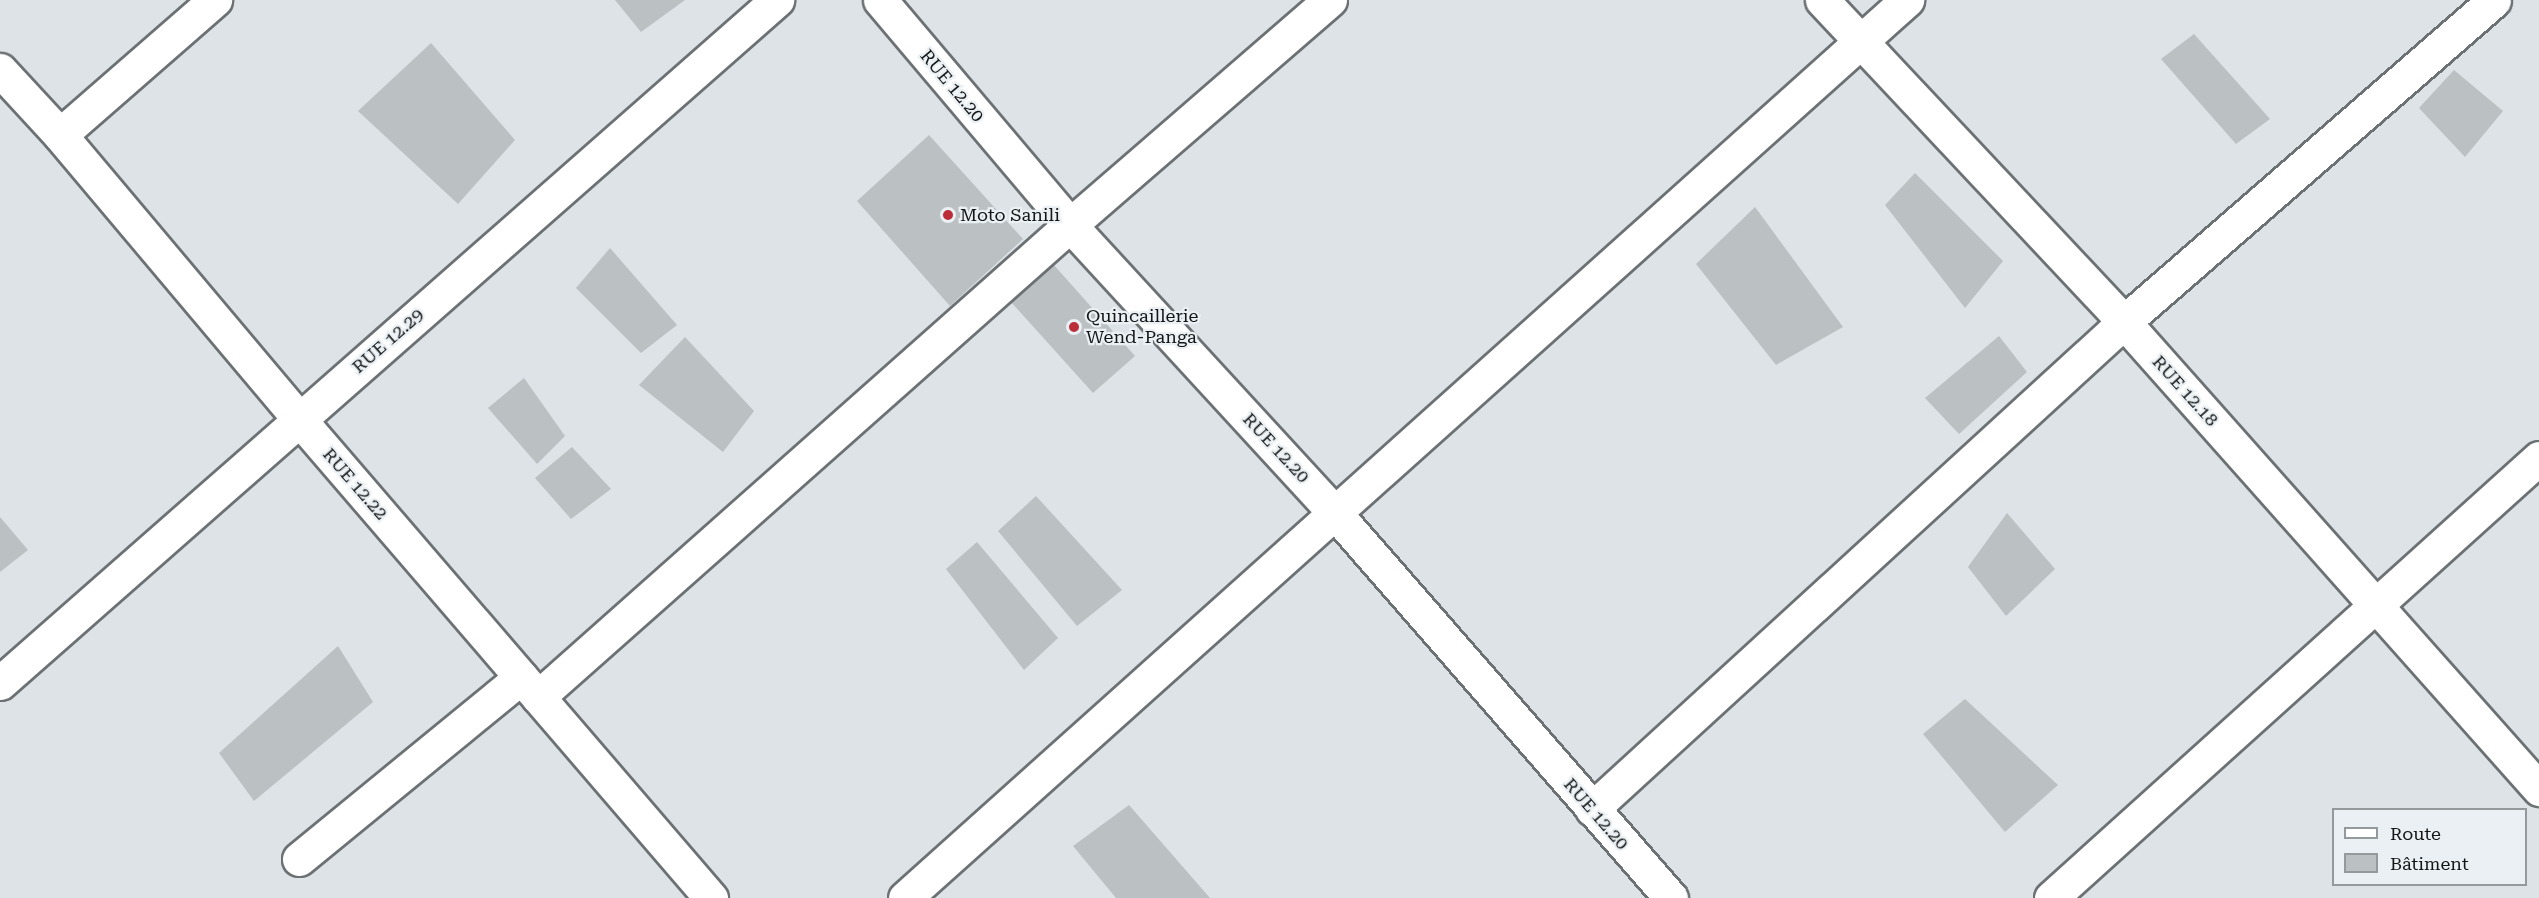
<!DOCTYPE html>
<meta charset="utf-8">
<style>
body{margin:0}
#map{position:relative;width:2539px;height:898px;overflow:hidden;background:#dde3e6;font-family:"Roboto Serif",serif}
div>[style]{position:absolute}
.building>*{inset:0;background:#bbc0c3}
.roads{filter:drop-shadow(2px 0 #6c7174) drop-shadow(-2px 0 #6c7174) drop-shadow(0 2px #6c7174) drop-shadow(0 -2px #6c7174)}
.street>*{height:33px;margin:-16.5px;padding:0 16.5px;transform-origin:16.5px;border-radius:16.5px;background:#fff}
.dots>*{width:16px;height:16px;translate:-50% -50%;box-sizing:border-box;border:3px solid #eaf0f3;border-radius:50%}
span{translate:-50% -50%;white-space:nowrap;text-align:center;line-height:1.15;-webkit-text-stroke:4.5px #eaf0f3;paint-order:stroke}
.street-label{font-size:18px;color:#141617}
.poi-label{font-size:18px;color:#141617}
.left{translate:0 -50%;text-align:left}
.legend{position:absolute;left:2332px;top:808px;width:195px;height:78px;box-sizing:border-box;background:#eaf0f3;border:2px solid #94999b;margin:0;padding:8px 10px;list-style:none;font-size:18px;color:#141617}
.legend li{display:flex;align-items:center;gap:12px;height:30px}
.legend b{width:30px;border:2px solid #94999b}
</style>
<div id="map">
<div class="building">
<i style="clip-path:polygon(615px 0,685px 0,641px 32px)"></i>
<i style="clip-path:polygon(2194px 34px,2270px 119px,2236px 144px,2161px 59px)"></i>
<i style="clip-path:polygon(431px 43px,515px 140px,458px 204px,358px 111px)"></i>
<i style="clip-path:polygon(2454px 70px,2503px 111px,2465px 157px,2419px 108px)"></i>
<i style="clip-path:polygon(929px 135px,1023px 239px,950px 306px,857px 201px)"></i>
<i style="clip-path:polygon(1915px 173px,2003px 261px,1965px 308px,1885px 205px)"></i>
<i style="clip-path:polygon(1755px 207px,1843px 327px,1776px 365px,1696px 264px)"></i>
<i style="clip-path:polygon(610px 248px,677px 325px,641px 353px,576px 288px)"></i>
<i style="clip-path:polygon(1053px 264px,1135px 356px,1093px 393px,1011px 302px)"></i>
<i style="clip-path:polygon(1999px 336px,2027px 372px,1959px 434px,1925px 398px)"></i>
<i style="clip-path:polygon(685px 337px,754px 411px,723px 452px,639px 385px)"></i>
<i style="clip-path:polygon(524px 378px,565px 436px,537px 464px,488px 408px)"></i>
<i style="clip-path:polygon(572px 447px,611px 489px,571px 519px,535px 478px)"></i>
<i style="clip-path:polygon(1036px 496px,1122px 590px,1077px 626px,998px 531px)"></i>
<i style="clip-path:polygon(2007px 513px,2055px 569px,2006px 616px,1968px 567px)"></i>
<i style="clip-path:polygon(0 517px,28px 550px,0 572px)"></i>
<i style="clip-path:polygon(977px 542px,1058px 638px,1024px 670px,946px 569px)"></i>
<i style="clip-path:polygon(338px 646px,373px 702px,254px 801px,219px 753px)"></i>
<i style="clip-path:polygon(1965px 699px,2058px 785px,2005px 832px,1923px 734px)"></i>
<i style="clip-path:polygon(1129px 805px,1210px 898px,1116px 898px,1073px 846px)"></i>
</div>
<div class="roads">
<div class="street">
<i style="left:880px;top:0;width:294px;rotate:49.8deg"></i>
<i style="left:1070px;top:225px;width:391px;rotate:47.4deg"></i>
<i style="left:1335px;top:513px;width:511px;rotate:48.89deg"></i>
<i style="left:1822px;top:0;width:441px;rotate:46.8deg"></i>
<i style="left:2124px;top:322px;width:625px;rotate:48.37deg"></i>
<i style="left:0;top:70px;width:88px;rotate:47.3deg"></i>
<i style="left:60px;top:135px;width:371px;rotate:49.9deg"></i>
<i style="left:299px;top:419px;width:632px;rotate:49.3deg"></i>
<i style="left:60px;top:135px;width:206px;rotate:-41.1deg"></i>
<i style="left:0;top:683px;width:1035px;rotate:-41.32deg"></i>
<i style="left:538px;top:697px;width:711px;rotate:-41.58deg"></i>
<i style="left:1070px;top:225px;width:344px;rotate:-40.9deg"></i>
<i style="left:1592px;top:809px;width:721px;rotate:-42.47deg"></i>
<i style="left:2124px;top:322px;width:490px;rotate:-41deg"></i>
<i style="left:299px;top:859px;width:287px;rotate:-39.3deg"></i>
<i style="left:905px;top:898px;width:1346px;rotate:-41.87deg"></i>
<i style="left:2051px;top:898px;width:657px;rotate:-42.04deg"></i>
</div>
</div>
<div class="dots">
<i style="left:948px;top:215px;background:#bc2c39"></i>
<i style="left:1074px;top:327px;background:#bc2c39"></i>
</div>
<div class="street-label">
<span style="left:952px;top:86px;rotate:50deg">RUE 12.20</span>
<span style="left:388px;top:341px;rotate:-41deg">RUE 12.29</span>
<span style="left:2185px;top:391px;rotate:48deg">RUE 12.18</span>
<span style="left:1276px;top:448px;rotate:47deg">RUE 12.20</span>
<span style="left:355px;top:484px;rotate:49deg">RUE 12.22</span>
<span style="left:1596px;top:814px;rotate:49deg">RUE 12.20</span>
</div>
<div class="poi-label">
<span class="left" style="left:960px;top:215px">Moto Sanili</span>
<span class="left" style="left:1086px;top:327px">Quincaillerie<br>Wend-Panga</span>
</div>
<ul class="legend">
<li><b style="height:8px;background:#fff"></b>Route</li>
<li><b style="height:16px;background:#bbc0c3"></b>Bâtiment</li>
</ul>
</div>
